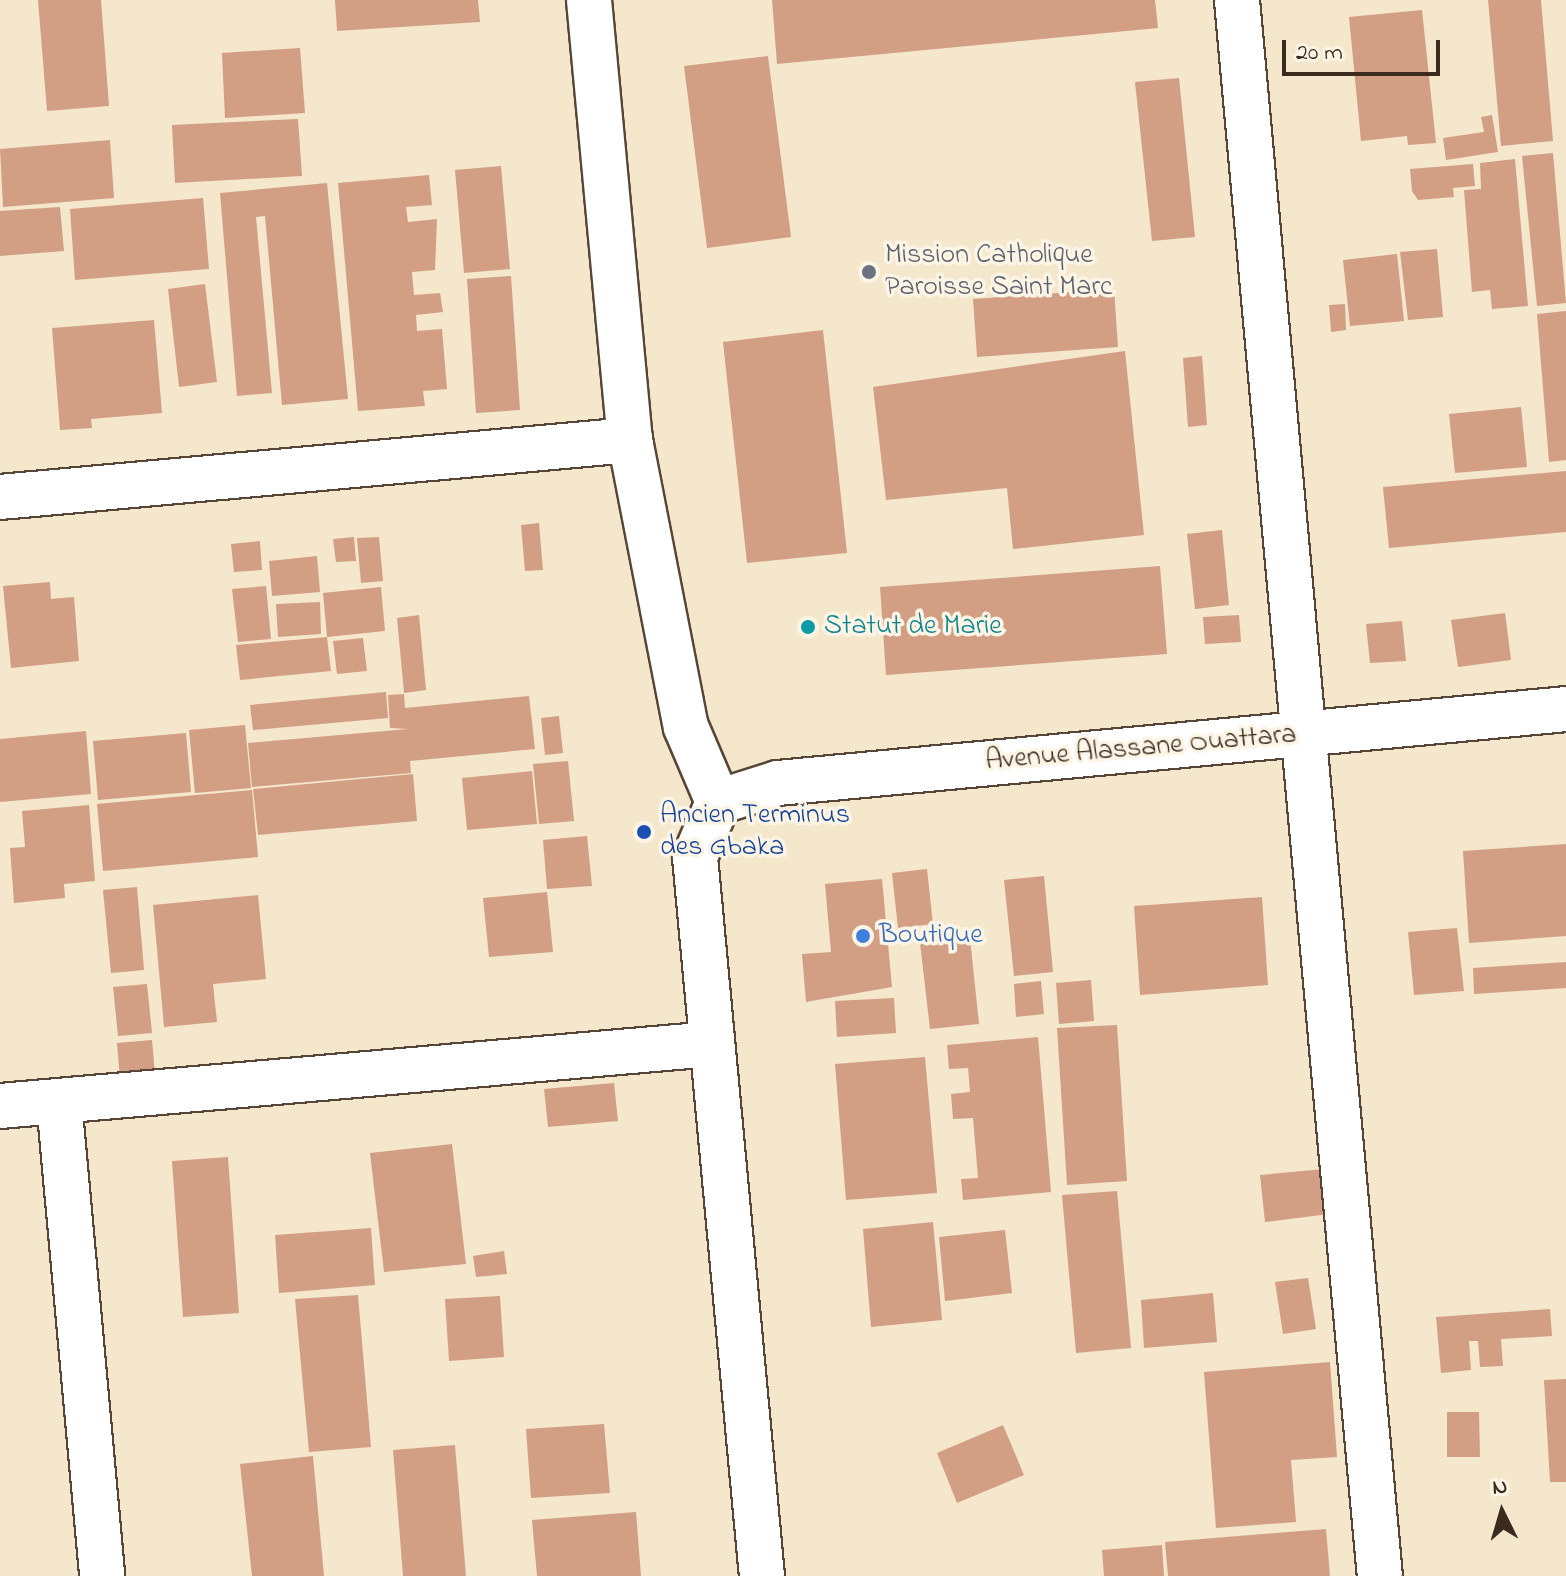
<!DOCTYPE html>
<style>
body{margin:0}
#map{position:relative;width:1566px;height:1576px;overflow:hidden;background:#f4e7cc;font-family:"Indie Flower",sans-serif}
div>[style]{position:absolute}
.building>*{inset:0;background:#d29e84}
.roads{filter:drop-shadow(2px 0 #574638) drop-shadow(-2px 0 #574638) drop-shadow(0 2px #574638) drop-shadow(0 -2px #574638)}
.minor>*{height:44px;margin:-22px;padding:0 22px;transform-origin:22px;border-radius:22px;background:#fff}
.dots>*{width:22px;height:22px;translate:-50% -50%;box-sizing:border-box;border:4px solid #fcf5e5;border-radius:50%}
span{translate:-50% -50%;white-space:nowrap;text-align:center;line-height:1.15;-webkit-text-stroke:7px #fcf5e5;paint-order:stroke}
.worship-label{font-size:28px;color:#5b616d}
.left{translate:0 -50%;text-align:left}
.culture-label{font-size:28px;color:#0d838f}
.street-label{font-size:28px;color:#3b2a1e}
.transit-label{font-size:28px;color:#164399}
.shop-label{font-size:28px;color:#366cbe}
.north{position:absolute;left:1462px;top:1472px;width:80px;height:80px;-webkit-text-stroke:6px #fcf5e5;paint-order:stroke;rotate:355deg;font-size:22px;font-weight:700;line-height:32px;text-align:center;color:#3b2a1e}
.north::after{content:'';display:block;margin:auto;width:28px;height:36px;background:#3b2a1e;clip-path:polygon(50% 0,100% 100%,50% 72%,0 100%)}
.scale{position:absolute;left:1282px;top:40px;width:158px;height:36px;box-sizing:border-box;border:4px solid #3b2a1e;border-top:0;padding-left:10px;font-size:24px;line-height:28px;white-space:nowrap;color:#3b2a1e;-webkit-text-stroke:6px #fcf5e5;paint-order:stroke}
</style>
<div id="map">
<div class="building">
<i style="clip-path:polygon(38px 0,101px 0,109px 106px,47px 111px)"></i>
<i style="clip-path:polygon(335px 0,478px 0,480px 22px,337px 31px)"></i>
<i style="clip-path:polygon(772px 0,1155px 0,1158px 28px,777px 64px)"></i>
<i style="clip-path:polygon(1488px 0,1541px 0,1553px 141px,1501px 146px)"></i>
<i style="clip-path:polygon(1422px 10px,1436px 143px,1408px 145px,1407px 136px,1361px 141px,1349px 17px)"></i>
<i style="clip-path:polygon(300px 48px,305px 113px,225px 118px,222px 53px)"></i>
<i style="clip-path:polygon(768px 56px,791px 237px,707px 248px,684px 66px)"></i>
<i style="clip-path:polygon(1179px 78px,1195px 237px,1152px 241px,1135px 82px)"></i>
<i style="clip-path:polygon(1492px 115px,1498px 152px,1446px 160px,1443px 138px,1484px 132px,1481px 117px)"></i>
<i style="clip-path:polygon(298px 119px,302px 176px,175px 183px,172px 125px)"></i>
<i style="clip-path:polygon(110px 140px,114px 198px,3px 207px,0 149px)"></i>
<i style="clip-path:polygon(1553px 153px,1566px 303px,1537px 306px,1522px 156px)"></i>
<i style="clip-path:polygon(1515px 159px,1528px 306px,1492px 309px,1490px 290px,1472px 292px,1464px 190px,1481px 189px,1480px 163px)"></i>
<i style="clip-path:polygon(1473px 164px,1475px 186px,1453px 188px,1454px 197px,1418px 200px,1412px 191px,1410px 169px)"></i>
<i style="clip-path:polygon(501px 166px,510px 269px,464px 273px,455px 170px)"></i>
<i style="clip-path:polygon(429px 175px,432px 205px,406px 207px,408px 222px,437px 219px,435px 270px,412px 272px,414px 295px,440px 293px,443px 312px,416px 315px,417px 331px,442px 329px,447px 389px,423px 391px,425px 406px,358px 411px,338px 183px)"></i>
<i style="clip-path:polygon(327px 183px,348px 399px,282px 405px,265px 216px,256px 217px,272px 393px,237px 396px,220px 193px)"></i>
<i style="clip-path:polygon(203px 198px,209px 269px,75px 280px,70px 209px)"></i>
<i style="clip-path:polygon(60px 207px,64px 251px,0 256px,0 211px)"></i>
<i style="clip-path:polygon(1437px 249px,1443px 317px,1408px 320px,1400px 252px)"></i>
<i style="clip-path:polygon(1397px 254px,1404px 321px,1350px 326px,1343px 260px)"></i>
<i style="clip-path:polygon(511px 276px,520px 410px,476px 413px,467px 279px)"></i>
<i style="clip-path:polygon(205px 284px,217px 382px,179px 387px,168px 289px)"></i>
<i style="clip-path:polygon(1114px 289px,1118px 347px,977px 357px,973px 299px)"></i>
<i style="clip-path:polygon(1345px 304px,1346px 330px,1331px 332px,1329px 305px)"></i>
<i style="clip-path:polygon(1566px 311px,1566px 460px,1549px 462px,1537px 314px)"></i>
<i style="clip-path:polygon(154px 320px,162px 413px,91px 419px,92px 428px,60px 430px,52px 328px)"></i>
<i style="clip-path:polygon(823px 330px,847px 553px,747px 563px,723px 342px)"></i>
<i style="clip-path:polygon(1125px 351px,1144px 535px,1013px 549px,1007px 488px,886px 500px,873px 387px)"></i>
<i style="clip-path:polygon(1202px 356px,1207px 425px,1188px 427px,1183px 358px)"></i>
<i style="clip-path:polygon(1521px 407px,1527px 467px,1455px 473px,1449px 414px)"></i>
<i style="clip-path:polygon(1566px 471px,1566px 532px,1389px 548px,1383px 487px)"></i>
<i style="clip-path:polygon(539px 523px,543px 570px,525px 571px,521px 525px)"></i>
<i style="clip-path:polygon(1222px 530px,1229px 605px,1195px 609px,1187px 534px)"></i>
<i style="clip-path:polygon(354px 537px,356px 561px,336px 562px,333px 539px)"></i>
<i style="clip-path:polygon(379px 537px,383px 581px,361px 583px,357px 538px)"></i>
<i style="clip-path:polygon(260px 541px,262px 570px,234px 572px,231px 544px)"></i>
<i style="clip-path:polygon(317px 556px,320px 592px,272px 596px,269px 561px)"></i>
<i style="clip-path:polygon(1160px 566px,1167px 654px,886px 675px,880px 587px)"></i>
<i style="clip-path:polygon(50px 582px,51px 599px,74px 597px,79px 661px,11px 668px,3px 586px)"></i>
<i style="clip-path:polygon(266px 586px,271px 639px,238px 642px,232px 589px)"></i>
<i style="clip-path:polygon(381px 587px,385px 631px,327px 637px,331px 671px,240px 680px,236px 645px,327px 637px,323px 593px)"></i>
<i style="clip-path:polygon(320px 602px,321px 634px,278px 637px,276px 604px)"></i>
<i style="clip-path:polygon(1505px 613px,1511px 660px,1458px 667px,1451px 620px)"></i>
<i style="clip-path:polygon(419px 615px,426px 690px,404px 693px,397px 618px)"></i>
<i style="clip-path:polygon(1239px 615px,1241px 642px,1205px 644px,1203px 617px)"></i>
<i style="clip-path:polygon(1402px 621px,1406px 661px,1370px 663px,1366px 624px)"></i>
<i style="clip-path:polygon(363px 638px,367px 671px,337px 674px,333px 641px)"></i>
<i style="clip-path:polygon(386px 692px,388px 718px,253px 730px,250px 705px)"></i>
<i style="clip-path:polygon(404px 694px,405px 708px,529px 696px,535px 749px,410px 761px,411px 773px,252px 787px,248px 743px,408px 729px,390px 728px,388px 695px)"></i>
<i style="clip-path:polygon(559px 716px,563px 753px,545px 755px,541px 718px)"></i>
<i style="clip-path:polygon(245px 725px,251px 788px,195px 793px,189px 730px)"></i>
<i style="clip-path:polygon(86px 731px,91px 794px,0 802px,0 739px)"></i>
<i style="clip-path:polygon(186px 733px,191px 792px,98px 800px,93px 741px)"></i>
<i style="clip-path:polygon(568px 761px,574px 821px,539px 824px,533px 764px)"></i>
<i style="clip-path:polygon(532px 771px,537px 824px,467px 830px,462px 778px)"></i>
<i style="clip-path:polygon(413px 774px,417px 821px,258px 835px,253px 789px)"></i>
<i style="clip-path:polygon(252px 790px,258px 857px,103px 871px,97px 804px)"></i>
<i style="clip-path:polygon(89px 805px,95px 881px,64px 884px,65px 898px,14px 903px,10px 848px,25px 847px,22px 811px)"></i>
<i style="clip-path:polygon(587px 836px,592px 886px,547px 889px,543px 840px)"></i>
<i style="clip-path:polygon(1566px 844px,1566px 936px,1469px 943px,1463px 851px)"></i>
<i style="clip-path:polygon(927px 869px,933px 924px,898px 928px,892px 873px)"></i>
<i style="clip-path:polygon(1044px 876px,1053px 972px,1014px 976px,1004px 880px)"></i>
<i style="clip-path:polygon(882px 879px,892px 987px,806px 1002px,802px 954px,831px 952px,825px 884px)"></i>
<i style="clip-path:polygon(137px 887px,144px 970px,111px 973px,103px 890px)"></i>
<i style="clip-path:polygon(547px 892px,553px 952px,489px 957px,483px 898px)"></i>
<i style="clip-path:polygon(258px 895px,266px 979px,213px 984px,217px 1022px,164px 1027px,153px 905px)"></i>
<i style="clip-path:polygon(1262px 897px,1268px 985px,1140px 995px,1134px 906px)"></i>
<i style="clip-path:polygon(1457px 928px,1464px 991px,1414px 995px,1408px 932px)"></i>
<i style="clip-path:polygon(970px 938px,979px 1024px,930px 1029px,920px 943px)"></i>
<i style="clip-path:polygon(1566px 962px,1566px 988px,1474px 994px,1473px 968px)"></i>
<i style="clip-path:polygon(1091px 980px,1094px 1021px,1059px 1024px,1056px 983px)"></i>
<i style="clip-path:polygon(1041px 981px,1044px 1014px,1016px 1017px,1014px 984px)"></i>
<i style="clip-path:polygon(147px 984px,152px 1033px,118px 1036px,113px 987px)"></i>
<i style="clip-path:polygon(894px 998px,896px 1033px,837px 1037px,835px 1001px)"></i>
<i style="clip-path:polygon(1117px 1025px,1127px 1181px,1067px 1185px,1057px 1028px)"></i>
<i style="clip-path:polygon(1038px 1037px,1051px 1192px,963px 1200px,961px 1179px,978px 1178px,973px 1118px,953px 1119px,951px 1094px,970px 1092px,968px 1068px,949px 1069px,947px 1045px)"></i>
<i style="clip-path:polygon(152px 1040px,156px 1087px,121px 1090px,117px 1043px)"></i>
<i style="clip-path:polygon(925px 1057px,937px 1193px,846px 1200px,835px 1064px)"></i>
<i style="clip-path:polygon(614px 1083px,618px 1121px,548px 1127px,544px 1089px)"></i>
<i style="clip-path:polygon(452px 1144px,466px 1264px,384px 1272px,370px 1153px)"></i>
<i style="clip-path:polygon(228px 1157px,239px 1313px,183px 1317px,172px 1161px)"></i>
<i style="clip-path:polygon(1324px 1169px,1329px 1214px,1265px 1222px,1260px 1175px)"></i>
<i style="clip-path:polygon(1117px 1191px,1131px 1348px,1076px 1353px,1062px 1195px)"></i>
<i style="clip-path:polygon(933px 1222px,942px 1320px,871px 1327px,863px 1229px)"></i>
<i style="clip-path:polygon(371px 1228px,375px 1285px,279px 1293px,275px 1235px)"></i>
<i style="clip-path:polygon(1005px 1230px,1012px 1293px,945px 1301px,939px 1237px)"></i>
<i style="clip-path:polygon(504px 1251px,507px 1274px,476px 1277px,473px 1256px)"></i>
<i style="clip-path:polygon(1308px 1278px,1316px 1329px,1283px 1334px,1275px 1282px)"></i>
<i style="clip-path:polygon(1213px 1293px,1217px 1342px,1144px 1348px,1141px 1300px)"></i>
<i style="clip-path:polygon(358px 1295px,371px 1447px,309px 1452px,295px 1299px)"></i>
<i style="clip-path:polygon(500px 1296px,504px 1357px,449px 1361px,445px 1299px)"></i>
<i style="clip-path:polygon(1550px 1309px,1552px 1336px,1501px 1339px,1503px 1366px,1480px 1367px,1478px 1341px,1469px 1341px,1471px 1370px,1441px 1373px,1436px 1317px)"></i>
<i style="clip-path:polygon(1330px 1362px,1337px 1457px,1291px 1460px,1296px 1522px,1216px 1528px,1204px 1372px)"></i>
<i style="clip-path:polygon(1566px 1379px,1566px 1482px,1550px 1482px,1544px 1380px)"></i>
<i style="clip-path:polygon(1447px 1412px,1479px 1412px,1480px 1457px,1447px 1457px)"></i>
<i style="clip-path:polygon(604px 1424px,610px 1493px,531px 1498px,526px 1429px)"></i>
<i style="clip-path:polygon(1003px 1425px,1024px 1475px,957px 1503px,937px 1453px)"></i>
<i style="clip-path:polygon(455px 1445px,466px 1576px,403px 1576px,393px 1450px)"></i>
<i style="clip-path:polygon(313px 1456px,324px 1576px,252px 1576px,240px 1464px)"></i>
<i style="clip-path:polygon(636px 1512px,641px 1576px,537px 1576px,532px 1520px)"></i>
<i style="clip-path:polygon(1326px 1529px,1330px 1576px,1168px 1576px,1165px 1542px)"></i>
<i style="clip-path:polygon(1162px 1545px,1164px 1576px,1104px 1576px,1102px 1550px)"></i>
</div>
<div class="roads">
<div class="minor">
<i style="left:589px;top:0;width:442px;rotate:84.7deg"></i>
<i style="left:630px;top:440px;width:292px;rotate:79deg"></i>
<i style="left:686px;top:727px;width:82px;rotate:66.9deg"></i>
<i style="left:718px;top:802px;width:60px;rotate:112.7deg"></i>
<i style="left:695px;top:857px;width:722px;rotate:84.68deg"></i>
<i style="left:1237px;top:0;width:1582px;rotate:84.82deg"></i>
<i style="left:0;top:497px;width:633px;rotate:-5.17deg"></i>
<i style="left:718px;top:802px;width:63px;rotate:-17.6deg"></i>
<i style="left:778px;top:783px;width:791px;rotate:-5.36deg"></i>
<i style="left:59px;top:1101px;width:477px;rotate:84.8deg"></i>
<i style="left:0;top:1106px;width:714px;rotate:-4.98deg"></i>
</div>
</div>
<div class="dots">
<i style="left:869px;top:272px;background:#6b7280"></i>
<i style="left:808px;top:627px;background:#0f9aa8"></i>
<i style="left:644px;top:832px;background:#1a4fb4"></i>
<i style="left:863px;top:936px;background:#3f7fe0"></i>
</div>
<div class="worship-label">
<span class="left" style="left:885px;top:272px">Mission Catholique<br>Paroisse Saint Marc</span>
</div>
<div class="culture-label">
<span class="left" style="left:824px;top:627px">Statut de Marie</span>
</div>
<div class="street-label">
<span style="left:1141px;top:749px;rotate:-5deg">Avenue Alassane Ouattara</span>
</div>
<div class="transit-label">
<span class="left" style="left:660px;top:832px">Ancien Terminus<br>des Gbaka</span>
</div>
<div class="shop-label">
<span class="left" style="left:879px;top:936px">Boutique</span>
</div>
<div class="north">N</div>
<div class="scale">20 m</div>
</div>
